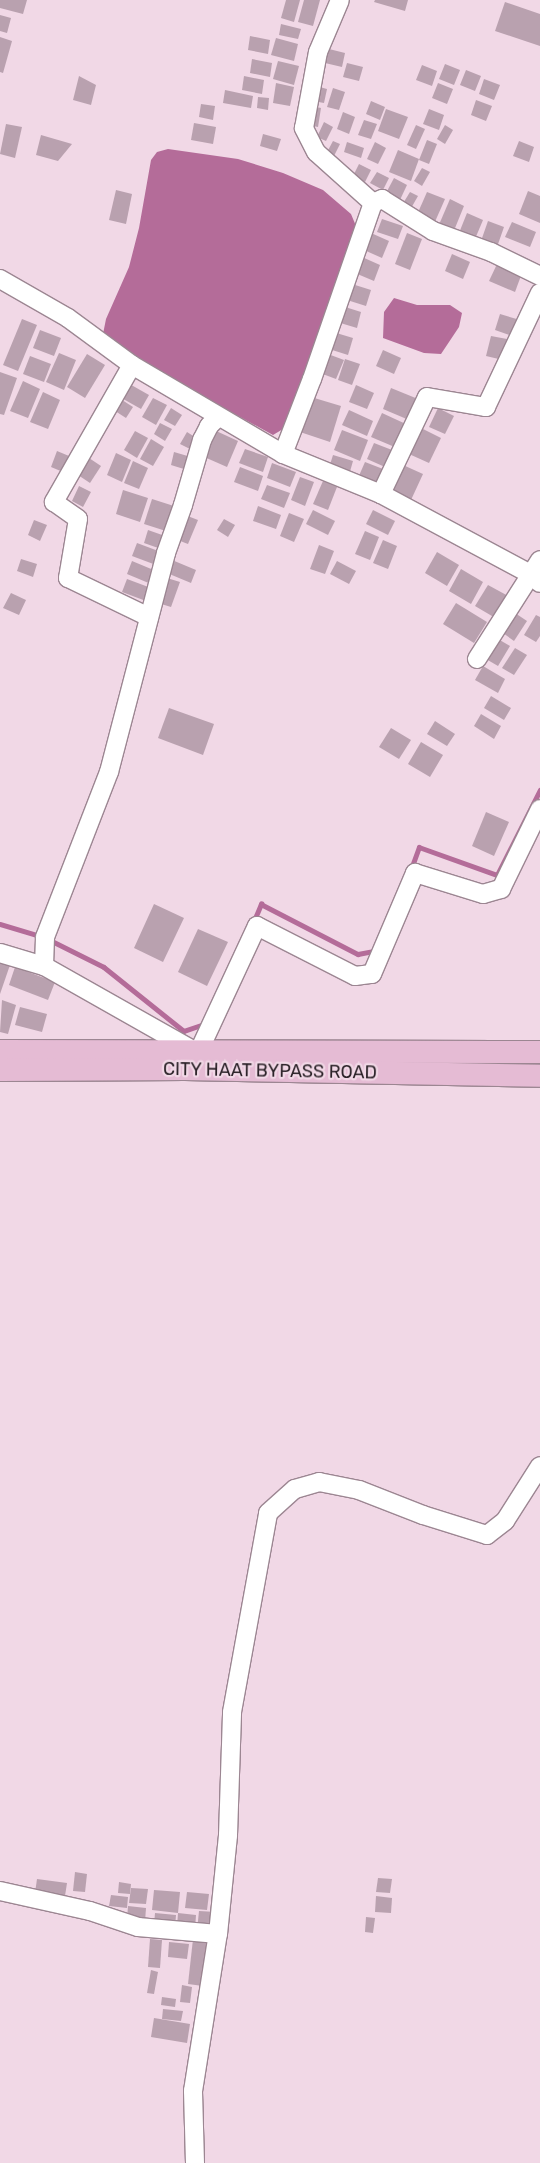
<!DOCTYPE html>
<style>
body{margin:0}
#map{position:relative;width:540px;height:2163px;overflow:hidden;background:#f1d8e6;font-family:Rubik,sans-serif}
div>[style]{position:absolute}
.water>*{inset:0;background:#b46c99}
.stream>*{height:4.5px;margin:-2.25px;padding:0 2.25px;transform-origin:2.25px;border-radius:2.25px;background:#b46c99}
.building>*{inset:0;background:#b9a1af}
.roads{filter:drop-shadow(1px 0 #9c8692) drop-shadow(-1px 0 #9c8692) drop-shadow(0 1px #9c8692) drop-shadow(0 -1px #9c8692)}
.minor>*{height:18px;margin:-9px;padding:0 9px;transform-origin:9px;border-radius:9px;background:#fff}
.major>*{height:22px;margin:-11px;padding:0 11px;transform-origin:11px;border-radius:11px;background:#e5bbd4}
span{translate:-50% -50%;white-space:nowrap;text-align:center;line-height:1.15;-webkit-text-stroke:4.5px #f1d8e6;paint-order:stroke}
.street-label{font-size:18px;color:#2a2127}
</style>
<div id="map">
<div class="water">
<i style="clip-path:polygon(168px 149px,238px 159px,283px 173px,323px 190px,351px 214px,356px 226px,355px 234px,293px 408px,283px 429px,273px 435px,123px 353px,103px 334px,106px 319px,129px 267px,139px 228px,151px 160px,157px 152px)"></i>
<i style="clip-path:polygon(394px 298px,417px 305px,450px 305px,462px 313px,459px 327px,441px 354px,424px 353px,383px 338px,384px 312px)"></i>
</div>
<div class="stream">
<i style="left:411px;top:869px;width:23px;rotate:-70deg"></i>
<i style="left:419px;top:847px;width:83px;rotate:19.7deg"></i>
<i style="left:497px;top:875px;width:95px;rotate:-63.2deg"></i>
<i style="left:253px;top:923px;width:21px;rotate:-67deg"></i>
<i style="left:261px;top:904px;width:109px;rotate:27.3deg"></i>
<i style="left:358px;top:954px;width:20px;rotate:-11deg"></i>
<i style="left:0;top:924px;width:42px;rotate:16.7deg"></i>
<i style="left:50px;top:940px;width:60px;rotate:26.6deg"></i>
<i style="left:104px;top:967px;width:102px;rotate:38.7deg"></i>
<i style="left:184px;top:1031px;width:24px;rotate:-19deg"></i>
</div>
<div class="building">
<i style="clip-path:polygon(0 0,27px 0,23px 14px,0 8px)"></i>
<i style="clip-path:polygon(286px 0,300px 0,294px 22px,281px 18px)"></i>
<i style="clip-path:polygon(304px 0,320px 0,313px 26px,298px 22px)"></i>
<i style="clip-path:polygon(375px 0,408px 0,405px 11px,374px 2px)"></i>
<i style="clip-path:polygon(505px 2px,540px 14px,540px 46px,495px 31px)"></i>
<i style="clip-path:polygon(0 15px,11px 18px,7px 33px,0 31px)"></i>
<i style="clip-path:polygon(281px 24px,301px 29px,298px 39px,279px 35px)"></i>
<i style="clip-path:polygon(250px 36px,270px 40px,268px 54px,248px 50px)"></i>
<i style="clip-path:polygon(0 37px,12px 41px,3px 73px,0 72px)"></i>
<i style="clip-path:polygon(276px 38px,298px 44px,294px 61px,271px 55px)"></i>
<i style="clip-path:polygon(329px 49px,345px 53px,342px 67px,325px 63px)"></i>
<i style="clip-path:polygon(252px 59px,272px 63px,270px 77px,250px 73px)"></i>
<i style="clip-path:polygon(278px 61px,299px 66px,294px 85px,273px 79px)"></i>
<i style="clip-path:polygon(347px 63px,363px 67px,359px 81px,343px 77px)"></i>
<i style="clip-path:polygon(445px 64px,460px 70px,454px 85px,439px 79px)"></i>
<i style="clip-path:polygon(422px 65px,437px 71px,432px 86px,416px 80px)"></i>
<i style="clip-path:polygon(466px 70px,481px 76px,475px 91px,460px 85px)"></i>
<i style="clip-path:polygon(79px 76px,96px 85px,91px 105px,73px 100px)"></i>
<i style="clip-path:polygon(244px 76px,264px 80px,262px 94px,242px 90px)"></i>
<i style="clip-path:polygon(484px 79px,500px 85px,494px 100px,479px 94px)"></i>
<i style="clip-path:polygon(276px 83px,294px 87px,290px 106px,273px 103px)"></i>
<i style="clip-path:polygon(438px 83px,453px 89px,447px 104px,432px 98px)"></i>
<i style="clip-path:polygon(316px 86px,327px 89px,324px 103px,313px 101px)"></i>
<i style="clip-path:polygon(333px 88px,345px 92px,339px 110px,327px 107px)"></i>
<i style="clip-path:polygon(225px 90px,253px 96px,251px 108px,223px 103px)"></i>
<i style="clip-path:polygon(258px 97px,269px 98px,268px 110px,257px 108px)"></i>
<i style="clip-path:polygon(476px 100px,492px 106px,486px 121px,471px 115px)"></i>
<i style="clip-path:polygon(371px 101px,385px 107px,380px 120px,366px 114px)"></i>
<i style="clip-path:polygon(201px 104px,215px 106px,213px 120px,199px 117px)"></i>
<i style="clip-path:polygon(312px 106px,321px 108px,318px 127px,308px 125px)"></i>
<i style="clip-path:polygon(386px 109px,408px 117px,399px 139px,378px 131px)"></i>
<i style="clip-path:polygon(429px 109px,444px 115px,439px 130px,423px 124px)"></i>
<i style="clip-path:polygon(343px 112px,355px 117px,349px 134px,337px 129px)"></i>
<i style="clip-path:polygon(364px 120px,377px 124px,371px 139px,358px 135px)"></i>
<i style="clip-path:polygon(324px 122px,333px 127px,326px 141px,317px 137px)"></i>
<i style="clip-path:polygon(194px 123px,216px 127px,213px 144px,191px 140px)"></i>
<i style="clip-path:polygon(6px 124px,22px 127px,15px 158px,0 154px)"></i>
<i style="clip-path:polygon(416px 125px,425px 129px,416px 149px,407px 145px)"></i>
<i style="clip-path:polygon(445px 125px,453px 130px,445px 144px,437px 139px)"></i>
<i style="clip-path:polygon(263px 134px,281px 139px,277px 151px,260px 146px)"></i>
<i style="clip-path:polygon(41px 135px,72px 144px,58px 161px,36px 155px)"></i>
<i style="clip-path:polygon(427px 140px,437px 144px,429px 164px,419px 160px)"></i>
<i style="clip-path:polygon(333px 141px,340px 144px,333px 158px,326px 154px)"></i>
<i style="clip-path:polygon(519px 141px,534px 147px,529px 162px,513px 156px)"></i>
<i style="clip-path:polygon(347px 142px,364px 148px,361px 158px,344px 152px)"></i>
<i style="clip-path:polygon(375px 142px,386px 148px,378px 164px,367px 159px)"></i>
<i style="clip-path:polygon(398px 150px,419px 159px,411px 181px,389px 172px)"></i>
<i style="clip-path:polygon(359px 164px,371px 170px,365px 182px,353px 176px)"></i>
<i style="clip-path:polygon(422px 168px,430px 172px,422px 186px,414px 181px)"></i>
<i style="clip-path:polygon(377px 172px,389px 178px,383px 190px,370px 183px)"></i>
<i style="clip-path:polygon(394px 178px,407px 185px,399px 202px,385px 195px)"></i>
<i style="clip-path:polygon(116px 190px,132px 194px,126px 224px,109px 220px)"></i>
<i style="clip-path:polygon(528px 191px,540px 196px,540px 223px,519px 214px)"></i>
<i style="clip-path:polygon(410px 192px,418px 196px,410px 210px,402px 205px)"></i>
<i style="clip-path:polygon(427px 192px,445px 199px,434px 224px,416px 217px)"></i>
<i style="clip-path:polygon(450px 199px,464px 206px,453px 233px,438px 227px)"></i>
<i style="clip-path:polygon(467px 213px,483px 220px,475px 239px,459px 233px)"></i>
<i style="clip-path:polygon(382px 219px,403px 226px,398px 239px,377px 232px)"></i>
<i style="clip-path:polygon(488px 221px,504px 227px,497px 247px,481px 241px)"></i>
<i style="clip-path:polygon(512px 222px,536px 232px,530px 247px,505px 237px)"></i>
<i style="clip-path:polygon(371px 233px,389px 241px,382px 258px,364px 250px)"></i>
<i style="clip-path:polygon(407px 233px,422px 239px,410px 270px,395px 264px)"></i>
<i style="clip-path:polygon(452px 254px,470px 262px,463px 279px,445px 271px)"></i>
<i style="clip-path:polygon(362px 257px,380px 265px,374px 281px,355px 273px)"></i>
<i style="clip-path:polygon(498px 262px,522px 273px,515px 292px,489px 281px)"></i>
<i style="clip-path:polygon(352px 284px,371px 290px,366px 306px,347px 300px)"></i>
<i style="clip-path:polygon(342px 306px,361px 312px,357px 328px,337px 322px)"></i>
<i style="clip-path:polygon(500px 314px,520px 320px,515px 337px,495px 330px)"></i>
<i style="clip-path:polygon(22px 319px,37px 325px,18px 371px,3px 365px)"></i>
<i style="clip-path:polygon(40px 330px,61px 338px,54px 356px,33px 348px)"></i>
<i style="clip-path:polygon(333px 332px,353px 338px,348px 355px,329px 349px)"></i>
<i style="clip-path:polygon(491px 336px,507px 339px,503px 360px,486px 356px)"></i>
<i style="clip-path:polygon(383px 350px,401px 358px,394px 374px,376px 366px)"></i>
<i style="clip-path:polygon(59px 353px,76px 360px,64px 390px,46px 382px)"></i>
<i style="clip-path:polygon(87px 354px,105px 365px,85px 398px,67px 387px)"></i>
<i style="clip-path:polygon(328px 354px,344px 360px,336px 379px,320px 373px)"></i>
<i style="clip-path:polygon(30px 356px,51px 364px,44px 382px,23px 374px)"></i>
<i style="clip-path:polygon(345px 359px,360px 364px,352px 385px,338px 380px)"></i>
<i style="clip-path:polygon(0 372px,17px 378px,4px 415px,0 414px)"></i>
<i style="clip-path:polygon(23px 381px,40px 389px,28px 418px,10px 411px)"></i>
<i style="clip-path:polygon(126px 382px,149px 395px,141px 409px,118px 396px)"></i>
<i style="clip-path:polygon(356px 385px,374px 393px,367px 409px,349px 402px)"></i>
<i style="clip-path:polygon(391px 388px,418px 399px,409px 420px,383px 409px)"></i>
<i style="clip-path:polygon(43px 392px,60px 400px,48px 429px,30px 422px)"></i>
<i style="clip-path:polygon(311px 397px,341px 406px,330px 442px,300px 432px)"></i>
<i style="clip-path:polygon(119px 398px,133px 407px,126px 418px,112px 409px)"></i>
<i style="clip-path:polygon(153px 398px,167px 405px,156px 425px,142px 417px)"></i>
<i style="clip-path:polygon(171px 408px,182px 415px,175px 426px,164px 420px)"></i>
<i style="clip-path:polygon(438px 408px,454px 416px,445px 434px,429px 427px)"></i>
<i style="clip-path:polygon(349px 410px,373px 421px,367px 436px,342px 425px)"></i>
<i style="clip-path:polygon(382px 413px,408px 425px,397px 448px,371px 437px)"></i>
<i style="clip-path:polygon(160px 423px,172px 429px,165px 441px,154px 434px)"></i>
<i style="clip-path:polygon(421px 428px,441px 438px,429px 463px,409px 454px)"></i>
<i style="clip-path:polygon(214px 430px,238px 441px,227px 467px,202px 456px)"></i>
<i style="clip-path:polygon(342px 430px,368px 440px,360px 461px,334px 450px)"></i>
<i style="clip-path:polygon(135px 431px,148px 438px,137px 458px,124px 450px)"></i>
<i style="clip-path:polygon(187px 432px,198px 439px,192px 450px,180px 444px)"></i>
<i style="clip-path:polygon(151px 439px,164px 447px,153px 466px,140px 459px)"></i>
<i style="clip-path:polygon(374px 443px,392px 450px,385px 467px,367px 459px)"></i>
<i style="clip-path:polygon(245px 449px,268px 457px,263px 472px,239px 463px)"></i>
<i style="clip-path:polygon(57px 451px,69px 456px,63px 472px,51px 467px)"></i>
<i style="clip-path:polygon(174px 452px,191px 457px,187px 470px,171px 465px)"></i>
<i style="clip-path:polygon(116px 453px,131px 460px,122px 482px,107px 475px)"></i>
<i style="clip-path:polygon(333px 455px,353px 461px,349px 475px,329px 468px)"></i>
<i style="clip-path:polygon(86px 456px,101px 466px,90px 483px,75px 473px)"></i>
<i style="clip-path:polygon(133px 461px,148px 468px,139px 489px,124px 483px)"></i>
<i style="clip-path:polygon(365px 462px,383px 469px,376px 486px,358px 478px)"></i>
<i style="clip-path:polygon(272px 463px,296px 472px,290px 487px,267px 478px)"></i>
<i style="clip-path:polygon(403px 465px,423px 474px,411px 500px,391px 491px)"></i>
<i style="clip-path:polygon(240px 467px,263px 476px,258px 491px,234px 482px)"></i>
<i style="clip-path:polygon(300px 477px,314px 482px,305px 506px,291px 500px)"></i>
<i style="clip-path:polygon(323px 481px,337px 487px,328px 510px,313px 504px)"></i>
<i style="clip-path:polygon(267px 485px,290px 493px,284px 508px,261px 499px)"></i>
<i style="clip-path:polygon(79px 486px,91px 492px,83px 507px,72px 501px)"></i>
<i style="clip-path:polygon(123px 490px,148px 498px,140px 522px,116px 514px)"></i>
<i style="clip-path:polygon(152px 499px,177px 507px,169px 532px,144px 524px)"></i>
<i style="clip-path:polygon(258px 506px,281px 515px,276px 529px,253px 521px)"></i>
<i style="clip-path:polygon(313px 510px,335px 521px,328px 535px,306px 524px)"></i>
<i style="clip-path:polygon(373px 510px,395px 521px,388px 535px,366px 524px)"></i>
<i style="clip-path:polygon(289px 513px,304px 519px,294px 542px,280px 536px)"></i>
<i style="clip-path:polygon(185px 515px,198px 520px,188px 544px,175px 539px)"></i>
<i style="clip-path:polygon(224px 519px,235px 525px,228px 537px,217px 530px)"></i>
<i style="clip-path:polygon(34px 520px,47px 525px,40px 541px,28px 535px)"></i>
<i style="clip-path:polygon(148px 530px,165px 536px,161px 549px,144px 543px)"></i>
<i style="clip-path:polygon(365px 531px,379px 537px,370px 560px,355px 554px)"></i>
<i style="clip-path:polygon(383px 540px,397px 546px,388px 569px,373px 563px)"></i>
<i style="clip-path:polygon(137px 543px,161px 552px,156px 565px,132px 556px)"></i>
<i style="clip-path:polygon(319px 545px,334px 551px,325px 574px,310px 569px)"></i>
<i style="clip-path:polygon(437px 552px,459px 565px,447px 586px,425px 573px)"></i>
<i style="clip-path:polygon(21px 559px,37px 564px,33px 577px,17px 571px)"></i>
<i style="clip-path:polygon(172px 560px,196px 570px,191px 583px,167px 573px)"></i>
<i style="clip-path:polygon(132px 561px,156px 571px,151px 584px,127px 574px)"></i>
<i style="clip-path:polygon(337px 561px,356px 571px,349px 584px,330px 574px)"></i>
<i style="clip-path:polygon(461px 569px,483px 582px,471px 604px,449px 591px)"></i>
<i style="clip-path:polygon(167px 578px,180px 582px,171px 607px,158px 603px)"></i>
<i style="clip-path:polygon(127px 579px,151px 588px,146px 601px,122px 592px)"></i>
<i style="clip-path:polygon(488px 585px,510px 597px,497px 619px,475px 606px)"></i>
<i style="clip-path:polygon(11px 593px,26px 600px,19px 615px,3px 608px)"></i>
<i style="clip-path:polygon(456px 603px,487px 622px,474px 643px,443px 624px)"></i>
<i style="clip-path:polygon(515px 613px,527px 621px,514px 641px,503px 633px)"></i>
<i style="clip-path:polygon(536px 615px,540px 617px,540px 636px,536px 642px,524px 635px)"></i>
<i style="clip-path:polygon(498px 639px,510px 646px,498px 666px,486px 659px)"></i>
<i style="clip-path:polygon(515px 648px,527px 655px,514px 675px,502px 668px)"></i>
<i style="clip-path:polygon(483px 666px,505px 679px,498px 693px,475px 680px)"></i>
<i style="clip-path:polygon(491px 696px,511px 708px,504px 720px,484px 708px)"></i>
<i style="clip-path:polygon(169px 708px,214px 724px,203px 755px,158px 738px)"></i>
<i style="clip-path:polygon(481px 714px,501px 726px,494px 739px,474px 726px)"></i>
<i style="clip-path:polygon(435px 721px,455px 734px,447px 746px,427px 734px)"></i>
<i style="clip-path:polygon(391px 728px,411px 740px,399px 759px,379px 747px)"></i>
<i style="clip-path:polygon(421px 742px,443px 755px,430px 777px,408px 764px)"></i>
<i style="clip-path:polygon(486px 812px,509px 822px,494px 856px,472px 846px)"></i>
<i style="clip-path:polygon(154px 904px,184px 918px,163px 962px,134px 948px)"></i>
<i style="clip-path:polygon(198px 929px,228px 942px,207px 986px,178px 972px)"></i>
<i style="clip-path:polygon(0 961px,10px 965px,0 994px)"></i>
<i style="clip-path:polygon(15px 967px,55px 982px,48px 1000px,9px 985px)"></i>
<i style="clip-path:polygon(2px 1000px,16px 1005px,8px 1034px,0 1032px)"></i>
<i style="clip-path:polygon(20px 1007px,47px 1014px,42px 1032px,15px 1025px)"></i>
<i style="clip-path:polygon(75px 1872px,87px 1874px,85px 1892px,73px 1891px)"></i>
<i style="clip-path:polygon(378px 1878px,392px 1879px,390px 1893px,376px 1892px)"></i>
<i style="clip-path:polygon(37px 1879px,67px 1883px,65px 1896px,35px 1893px)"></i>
<i style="clip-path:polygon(119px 1882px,131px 1884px,130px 1894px,118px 1893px)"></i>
<i style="clip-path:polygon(131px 1888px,148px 1889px,146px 1904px,129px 1903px)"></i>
<i style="clip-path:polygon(154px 1890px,180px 1892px,178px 1913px,196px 1915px,195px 1929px,177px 1927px,178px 1913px,152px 1910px)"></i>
<i style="clip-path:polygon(187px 1892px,209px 1894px,207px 1910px,185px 1908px)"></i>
<i style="clip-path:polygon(111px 1895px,128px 1897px,127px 1908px,109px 1906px)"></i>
<i style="clip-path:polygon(376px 1896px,392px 1898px,391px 1913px,375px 1912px)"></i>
<i style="clip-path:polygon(128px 1906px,146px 1908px,145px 1922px,127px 1920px)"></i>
<i style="clip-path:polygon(199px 1911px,216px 1912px,214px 1932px,197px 1931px)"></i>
<i style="clip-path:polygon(155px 1913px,176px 1915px,175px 1927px,154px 1925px)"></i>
<i style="clip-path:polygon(366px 1917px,375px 1918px,373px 1933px,365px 1932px)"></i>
<i style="clip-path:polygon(150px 1939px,162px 1940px,160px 1968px,148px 1967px)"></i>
<i style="clip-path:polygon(193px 1939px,208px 1941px,203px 1986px,188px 1984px)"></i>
<i style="clip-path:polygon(169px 1942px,189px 1944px,187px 1959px,168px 1957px)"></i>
<i style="clip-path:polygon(151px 1970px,158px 1972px,154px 1994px,147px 1993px)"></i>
<i style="clip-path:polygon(182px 1985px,192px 1987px,190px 2003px,180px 2002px)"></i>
<i style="clip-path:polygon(162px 1997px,176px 1999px,175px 2007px,161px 2005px)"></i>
<i style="clip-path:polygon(163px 2009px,183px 2011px,181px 2021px,162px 2019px)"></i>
<i style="clip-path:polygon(154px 2018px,190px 2024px,187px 2043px,151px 2037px)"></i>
</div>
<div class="roads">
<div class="minor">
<i style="left:373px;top:203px;width:10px;rotate:-24deg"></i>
<i style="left:382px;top:199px;width:60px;rotate:32.1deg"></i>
<i style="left:433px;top:231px;width:62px;rotate:19.9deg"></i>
<i style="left:491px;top:252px;width:55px;rotate:26.1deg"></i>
<i style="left:0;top:279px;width:78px;rotate:29.8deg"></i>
<i style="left:68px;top:318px;width:79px;rotate:36.3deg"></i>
<i style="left:132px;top:365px;width:175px;rotate:30.5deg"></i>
<i style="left:283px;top:454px;width:106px;rotate:22.2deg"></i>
<i style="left:381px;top:494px;width:171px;rotate:28.2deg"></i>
<i style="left:532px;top:575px;width:11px;rotate:45deg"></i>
<i style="left:132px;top:365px;width:158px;rotate:119.7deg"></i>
<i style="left:54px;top:502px;width:29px;rotate:35deg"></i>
<i style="left:78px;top:519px;width:60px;rotate:99.6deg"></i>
<i style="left:68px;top:578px;width:90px;rotate:25.7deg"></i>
<i style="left:283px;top:454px;width:80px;rotate:-68.9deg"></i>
<i style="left:312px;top:379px;width:186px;rotate:-70.9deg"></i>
<i style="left:373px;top:203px;width:76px;rotate:-138.2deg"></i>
<i style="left:316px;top:152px;width:27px;rotate:-117deg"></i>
<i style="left:304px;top:128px;width:77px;rotate:-79.6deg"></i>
<i style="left:318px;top:52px;width:56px;rotate:-67.1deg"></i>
<i style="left:381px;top:494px;width:107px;rotate:-64.6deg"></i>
<i style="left:427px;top:397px;width:60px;rotate:9.6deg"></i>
<i style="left:486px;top:407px;width:126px;rotate:-64.7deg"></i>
<i style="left:477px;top:659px;width:117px;rotate:-57.5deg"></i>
<i style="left:0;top:953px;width:46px;rotate:16.5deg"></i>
<i style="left:44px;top:966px;width:177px;rotate:29.5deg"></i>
<i style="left:198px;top:1053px;width:140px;rotate:-65.1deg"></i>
<i style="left:257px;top:926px;width:110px;rotate:27deg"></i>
<i style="left:355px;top:976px;width:17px;rotate:-7deg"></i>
<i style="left:372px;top:974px;width:110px;rotate:-66.9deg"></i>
<i style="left:415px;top:873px;width:71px;rotate:17.2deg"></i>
<i style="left:483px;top:894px;width:19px;rotate:-16deg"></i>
<i style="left:501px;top:889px;width:89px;rotate:-64deg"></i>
<i style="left:44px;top:966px;width:29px;rotate:-88deg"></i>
<i style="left:45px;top:937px;width:177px;rotate:-68.8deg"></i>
<i style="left:109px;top:772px;width:226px;rotate:-75.4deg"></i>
<i style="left:166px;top:553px;width:51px;rotate:-70.5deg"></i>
<i style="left:183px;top:505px;width:68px;rotate:-73.7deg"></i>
<i style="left:202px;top:440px;width:16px;rotate:-63deg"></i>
<i style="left:209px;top:426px;width:13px;rotate:-45deg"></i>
<i style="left:0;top:1891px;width:92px;rotate:12.5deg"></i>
<i style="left:90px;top:1911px;width:51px;rotate:18.4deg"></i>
<i style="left:138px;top:1927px;width:80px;rotate:5deg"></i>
<i style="left:195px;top:2163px;width:72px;rotate:-91.6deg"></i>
<i style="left:193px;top:2091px;width:159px;rotate:-81deg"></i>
<i style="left:218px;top:1934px;width:100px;rotate:-84.2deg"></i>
<i style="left:228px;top:1835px;width:123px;rotate:-88.1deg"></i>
<i style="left:232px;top:1712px;width:202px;rotate:-79.7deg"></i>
<i style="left:268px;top:1513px;width:36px;rotate:-42deg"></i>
<i style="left:295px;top:1489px;width:25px;rotate:-16deg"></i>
<i style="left:319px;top:1482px;width:41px;rotate:11.3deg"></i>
<i style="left:359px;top:1490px;width:69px;rotate:21.3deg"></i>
<i style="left:423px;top:1515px;width:67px;rotate:17.4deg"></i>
<i style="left:487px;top:1535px;width:23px;rotate:-38deg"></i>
<i style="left:505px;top:1521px;width:65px;rotate:-57.5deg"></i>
</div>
<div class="major">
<i style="left:0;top:1051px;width:540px;rotate:0.11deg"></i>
<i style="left:0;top:1070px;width:185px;rotate:-0.3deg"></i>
<i style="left:185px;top:1069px;width:355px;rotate:1.1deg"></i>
</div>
</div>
<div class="street-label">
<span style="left:270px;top:1071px;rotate:1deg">CITY HAAT BYPASS ROAD</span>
</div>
</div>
